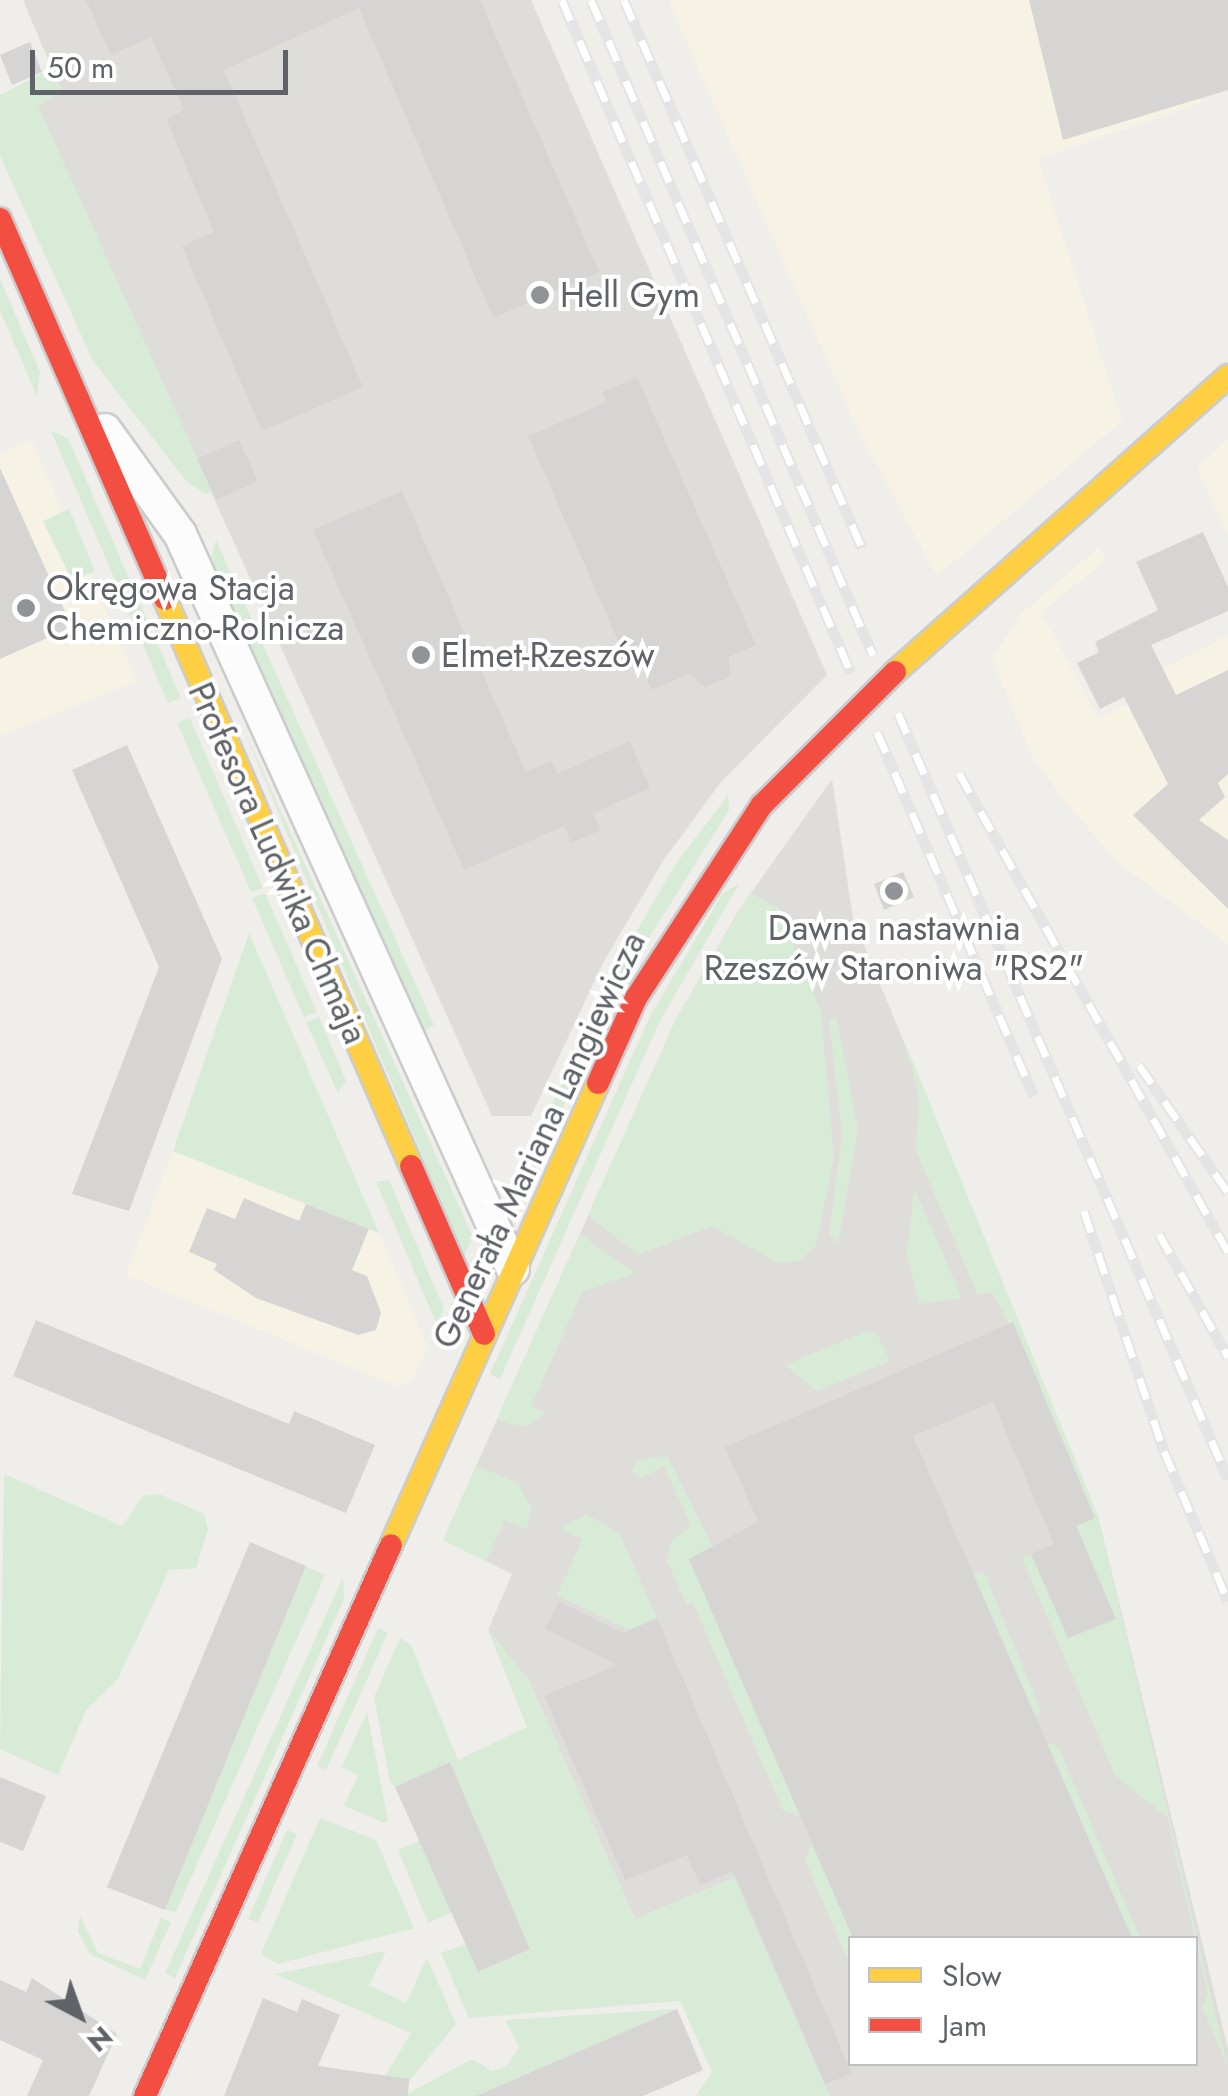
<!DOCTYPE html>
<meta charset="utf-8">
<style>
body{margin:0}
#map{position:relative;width:1228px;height:2096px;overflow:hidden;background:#efeeea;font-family:Jost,sans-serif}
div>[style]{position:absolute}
.commercial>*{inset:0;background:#f7f3e4}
.industrial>*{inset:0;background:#dfddda}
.green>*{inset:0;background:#d8ebd6}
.building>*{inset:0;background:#d6d5d3}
.roads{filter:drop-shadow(2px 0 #cbcccc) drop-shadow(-2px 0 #cbcccc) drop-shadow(0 2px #cbcccc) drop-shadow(0 -2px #cbcccc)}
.street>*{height:32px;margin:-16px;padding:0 16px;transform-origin:16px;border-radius:16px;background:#fdfcfc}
.slow>*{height:22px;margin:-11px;padding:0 11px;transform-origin:11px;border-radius:11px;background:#ffcf43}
.jam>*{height:22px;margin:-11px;padding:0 11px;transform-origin:11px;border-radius:11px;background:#f24e42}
.rail>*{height:11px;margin-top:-5.5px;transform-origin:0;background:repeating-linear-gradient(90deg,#fff 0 22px,#e4e4e4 0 44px);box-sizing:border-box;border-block:2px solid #e4e4e4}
.dots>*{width:28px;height:28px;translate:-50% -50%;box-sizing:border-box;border:5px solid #fff;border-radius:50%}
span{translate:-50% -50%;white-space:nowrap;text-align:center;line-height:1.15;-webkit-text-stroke:8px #fff;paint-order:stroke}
.poi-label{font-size:35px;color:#5f6368}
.left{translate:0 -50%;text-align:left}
.street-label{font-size:35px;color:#5f6368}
.legend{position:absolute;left:848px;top:1936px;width:350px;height:130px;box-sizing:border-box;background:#fff;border:2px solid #bfc1c3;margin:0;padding:12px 18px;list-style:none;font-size:30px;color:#5f6368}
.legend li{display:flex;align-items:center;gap:20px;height:50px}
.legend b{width:50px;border:2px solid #bfc1c3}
.north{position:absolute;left:30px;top:1966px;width:100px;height:100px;-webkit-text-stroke:8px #fff;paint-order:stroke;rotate:139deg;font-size:28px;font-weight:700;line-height:40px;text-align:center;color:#5f6368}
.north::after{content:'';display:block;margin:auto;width:35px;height:45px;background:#5f6368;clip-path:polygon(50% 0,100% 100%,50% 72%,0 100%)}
.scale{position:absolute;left:30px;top:50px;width:258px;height:45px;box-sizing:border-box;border:5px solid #5f6368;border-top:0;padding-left:12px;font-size:30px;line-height:35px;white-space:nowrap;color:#5f6368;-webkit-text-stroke:8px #fff;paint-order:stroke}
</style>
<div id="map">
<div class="commercial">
<i style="clip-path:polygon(668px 0,1174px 0,1201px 103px,1038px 159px,1122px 421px,937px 576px,858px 430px)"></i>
<i style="clip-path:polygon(1228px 439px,1228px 536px,1197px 468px)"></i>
<i style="clip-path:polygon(31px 440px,137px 681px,0 736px,0 454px)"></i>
<i style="clip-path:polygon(1099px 547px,1106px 560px,1041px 612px,1098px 718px,1170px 684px,1163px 669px,1228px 635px,1228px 944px,1116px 861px,1066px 802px,1033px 758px,992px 659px,1020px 615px)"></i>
<i style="clip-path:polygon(173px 1151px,379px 1233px,428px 1347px,412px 1381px,399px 1387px,126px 1275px)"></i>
</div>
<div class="industrial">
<i style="clip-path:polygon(23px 0,531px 0,827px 675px,721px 782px,663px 861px,603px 963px,531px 1116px,492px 1116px,37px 105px,62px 92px)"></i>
<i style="clip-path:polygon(evenodd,832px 779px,853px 918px,1098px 1516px,1228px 2049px,1228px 2096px,829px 2096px,734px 1878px,635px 1919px,529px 1681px,488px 1630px,512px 1574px,443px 1540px,676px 1019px,739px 910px,832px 779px,850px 1938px,1196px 1938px,1196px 2064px,850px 2064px,850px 1938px)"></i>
</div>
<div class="green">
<i style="clip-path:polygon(52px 68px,63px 92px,38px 106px,212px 491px,206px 494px,187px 482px,93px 361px,0 156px,0 95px)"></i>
<i style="clip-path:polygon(0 279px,40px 372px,37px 396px,0 311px)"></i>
<i style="clip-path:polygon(51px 431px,68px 438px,181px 698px,168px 703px)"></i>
<i style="clip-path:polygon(69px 509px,95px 571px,72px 581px,43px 521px)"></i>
<i style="clip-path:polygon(216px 540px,434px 1025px,424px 1030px,211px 558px)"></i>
<i style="clip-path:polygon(238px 716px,473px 1237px,464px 1256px)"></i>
<i style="clip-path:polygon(190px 718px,263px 888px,251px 892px,177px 723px)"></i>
<i style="clip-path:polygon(728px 795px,729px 810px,615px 992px,530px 1181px,520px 1176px,606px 984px,675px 865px)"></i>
<i style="clip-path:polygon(739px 884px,660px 1021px,500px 1379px,490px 1374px,650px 1016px,723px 893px)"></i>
<i style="clip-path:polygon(265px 893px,317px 1012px,304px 1017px,252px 898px)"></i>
<i style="clip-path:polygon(750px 893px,779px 908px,821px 1012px,834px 1158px,816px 1246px,799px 1261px,779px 1263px,712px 1226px,638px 1255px,588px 1215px,676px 1019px)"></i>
<i style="clip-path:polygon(249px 933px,379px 1233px,173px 1151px)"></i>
<i style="clip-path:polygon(836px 1016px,858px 1130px,838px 1243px,829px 1235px,842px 1134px,829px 1021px)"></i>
<i style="clip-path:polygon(319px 1017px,346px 1081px,338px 1093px,306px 1022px)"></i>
<i style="clip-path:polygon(904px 1040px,1098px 1516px,1228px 2068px,1202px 2006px,1208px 1995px,1167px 1817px,1115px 1775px,1022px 1558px,1031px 1554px,1068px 1638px,1115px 1619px,1077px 1526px,1094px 1518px,1032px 1385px,1039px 1381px,992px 1292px,978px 1295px,916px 1151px,919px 1096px)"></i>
<i style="clip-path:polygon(389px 1180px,444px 1309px,437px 1325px,376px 1182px)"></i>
<i style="clip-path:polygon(914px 1188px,962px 1298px,919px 1304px,907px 1253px)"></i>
<i style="clip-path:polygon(580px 1234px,635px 1273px,582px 1292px,531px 1406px,546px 1413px,528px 1426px,509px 1424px,497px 1419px)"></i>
<i style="clip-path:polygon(867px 1331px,878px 1336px,890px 1361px,817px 1391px,785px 1365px)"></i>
<i style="clip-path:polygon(667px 1456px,713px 1548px,689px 1559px,800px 1816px,783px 1811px,693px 1603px,687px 1605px,667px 1561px,671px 1542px,691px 1525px,664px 1466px,642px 1478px,631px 1472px,637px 1460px)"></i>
<i style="clip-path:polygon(476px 1466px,517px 1482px,532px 1509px,526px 1530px,505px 1520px,486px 1561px,443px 1540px)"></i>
<i style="clip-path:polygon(4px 1474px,122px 1526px,143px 1496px,159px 1494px,204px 1514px,208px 1529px,196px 1568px,169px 1570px,118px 1679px,86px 1710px,58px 1775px,0 1749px)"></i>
<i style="clip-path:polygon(586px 1514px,619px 1533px,657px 1618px,629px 1630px,557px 1595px,583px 1539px,561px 1528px)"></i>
<i style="clip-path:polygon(306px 1566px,325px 1575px,176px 1912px,165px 1910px)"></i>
<i style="clip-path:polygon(984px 1572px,1041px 1712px,1035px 1716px,973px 1574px)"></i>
<i style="clip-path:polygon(343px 1577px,344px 1599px,175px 1978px,165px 1973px)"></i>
<i style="clip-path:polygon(378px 1628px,388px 1633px,326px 1770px,317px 1766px)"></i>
<i style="clip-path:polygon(488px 1630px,529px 1681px,635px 1919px,734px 1878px,829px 2096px,696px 2096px,712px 2072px,680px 2001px,469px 2018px,441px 1953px,466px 1944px,479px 1972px,530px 1949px,450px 1763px,395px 1787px,390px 1782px,374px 1697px,400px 1638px,411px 1645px,458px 1760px,527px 1727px)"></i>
<i style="clip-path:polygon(367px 1712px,388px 1820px,385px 1823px,344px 1806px,358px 1775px,342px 1767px)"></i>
<i style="clip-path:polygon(1047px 1743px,1058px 1747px,1140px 1938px,1132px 1938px)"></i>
<i style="clip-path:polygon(320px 1818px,376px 1840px,414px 1928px,278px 1964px,261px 1954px)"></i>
<i style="clip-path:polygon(287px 1830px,297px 1834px,258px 1922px,248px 1919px)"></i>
<i style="clip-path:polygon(421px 1840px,453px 1912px,428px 1923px,398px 1850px)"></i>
<i style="clip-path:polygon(812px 1844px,853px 1938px,850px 1965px,805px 1860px)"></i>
<i style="clip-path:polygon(80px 1916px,98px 1953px,140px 1969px,161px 1918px,171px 1922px,145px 1980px,90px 1954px,78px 1932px)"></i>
<i style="clip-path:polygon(386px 1951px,369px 1985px,406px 2003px,427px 1958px,456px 2024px,397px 2096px,373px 2096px,411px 2033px,275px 1974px)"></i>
<i style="clip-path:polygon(677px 2009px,476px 2096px,404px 2096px,472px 2059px,492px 2071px,506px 2067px,519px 2047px,505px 2020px)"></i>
</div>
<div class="building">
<i style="clip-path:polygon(86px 0,480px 0,599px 272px,493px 318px,359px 8px,224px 70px,363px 387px,262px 431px,182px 246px,214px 232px,166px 119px,184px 110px,151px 37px,111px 55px)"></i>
<i style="clip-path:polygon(1029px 0,1228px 0,1228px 90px,1063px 140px)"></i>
<i style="clip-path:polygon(30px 42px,42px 72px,12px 85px,0 55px)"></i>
<i style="clip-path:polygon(637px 377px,756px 645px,729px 657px,730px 677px,705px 687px,689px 674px,651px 690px,641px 663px,630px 668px,528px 436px,607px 402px,603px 392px)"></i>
<i style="clip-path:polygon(239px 440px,258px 481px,216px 500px,197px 459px)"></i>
<i style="clip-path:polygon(0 468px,72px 627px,0 659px)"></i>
<i style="clip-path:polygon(402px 491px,526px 772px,551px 761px,557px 774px,630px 741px,650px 788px,593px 813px,601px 830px,571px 843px,564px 826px,464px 870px,313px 530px)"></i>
<i style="clip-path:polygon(1203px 532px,1228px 587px,1228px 611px,1151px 645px,1176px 695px,1228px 670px,1228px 774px,1218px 783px,1225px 797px,1199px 820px,1228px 840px,1228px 909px,1133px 815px,1168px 784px,1124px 697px,1100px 709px,1077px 663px,1099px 652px,1095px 642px,1158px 610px,1136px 562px)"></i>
<i style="clip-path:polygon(127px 745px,222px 959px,129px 1211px,72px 1194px,159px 967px,72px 770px)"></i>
<i style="clip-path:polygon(903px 872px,914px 897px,884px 910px,874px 884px)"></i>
<i style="clip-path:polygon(244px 1198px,299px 1221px,306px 1204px,369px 1229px,352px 1270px,367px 1276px,381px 1313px,376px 1330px,358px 1335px,256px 1298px,214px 1270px,217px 1264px,189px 1252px,207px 1208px,235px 1219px)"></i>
<i style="clip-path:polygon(36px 1320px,289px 1424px,294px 1411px,375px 1445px,346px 1513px,13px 1376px)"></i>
<i style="clip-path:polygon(1013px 1322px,1095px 1518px,1076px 1526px,1116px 1619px,1068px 1638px,1031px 1554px,1054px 1544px,993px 1402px,913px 1436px,1132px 1938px,853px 1938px,689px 1559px,758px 1522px,725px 1447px)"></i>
<i style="clip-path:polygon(250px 1542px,306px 1566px,165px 1910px,107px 1887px)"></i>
<i style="clip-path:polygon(559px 1601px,623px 1633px,657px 1618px,852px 2074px,825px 2084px,733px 1871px,700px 1885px,687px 1855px,625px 1880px,544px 1696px,617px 1665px,545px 1629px)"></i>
<i style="clip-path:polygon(450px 1762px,530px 1949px,478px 1972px,395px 1787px)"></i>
<i style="clip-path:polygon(0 1777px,46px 1796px,23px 1851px,0 1842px)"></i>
<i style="clip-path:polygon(32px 1978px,117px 2034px,89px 2096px,27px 2096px,43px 2060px,0 2040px,0 1980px,26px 1992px)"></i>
<i style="clip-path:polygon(263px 1998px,297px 2012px,302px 1999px,340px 2015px,318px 2066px,409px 2079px,408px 2096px,224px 2096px)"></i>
<i style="clip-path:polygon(677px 2009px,703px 2070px,671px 2084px,643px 2096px,476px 2096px)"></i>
</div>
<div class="roads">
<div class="street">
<i style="left:105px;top:430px;width:128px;rotate:54.2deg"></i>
<i style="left:180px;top:534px;width:807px;rotate:65.63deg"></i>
</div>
<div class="slow">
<i style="left:165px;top:599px;width:618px;rotate:66.55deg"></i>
<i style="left:895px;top:672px;width:446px;rotate:-41.6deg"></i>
<i style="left:391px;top:1545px;width:506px;rotate:-65.87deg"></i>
</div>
<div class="jam">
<i style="left:0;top:219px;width:414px;rotate:66.5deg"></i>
<i style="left:598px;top:1083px;width:93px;rotate:-65.9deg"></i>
<i style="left:636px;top:998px;width:230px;rotate:-56.9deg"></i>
<i style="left:762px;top:805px;width:188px;rotate:-45deg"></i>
<i style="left:411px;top:1166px;width:183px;rotate:66.5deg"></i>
<i style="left:145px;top:2096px;width:603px;rotate:-65.94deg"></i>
</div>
</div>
<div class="rail">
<i style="left:562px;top:0;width:732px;rotate:66.76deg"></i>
<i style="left:591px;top:0;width:713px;rotate:66.71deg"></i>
<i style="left:624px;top:0;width:597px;rotate:66.52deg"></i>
<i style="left:898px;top:713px;width:834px;rotate:66.69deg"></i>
<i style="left:877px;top:732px;width:396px;rotate:66.7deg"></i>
<i style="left:959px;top:773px;width:549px;rotate:60.68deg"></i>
<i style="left:1139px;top:1065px;width:155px;rotate:55deg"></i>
<i style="left:1084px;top:1211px;width:253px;rotate:71.6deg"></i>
<i style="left:1164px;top:1451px;width:163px;rotate:66.9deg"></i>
<i style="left:1159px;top:1234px;width:141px;rotate:60.7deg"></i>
</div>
<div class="dots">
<i style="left:540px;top:295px;background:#919496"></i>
<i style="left:26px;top:608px;background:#919496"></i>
<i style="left:421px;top:655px;background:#919496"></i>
<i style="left:894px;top:891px;background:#919496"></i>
</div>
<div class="poi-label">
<span class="left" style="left:560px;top:295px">Hell Gym</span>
<span class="left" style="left:46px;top:608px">Okręgowa Stacja<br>Chemiczno-Rolnicza</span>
<span class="left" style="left:441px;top:655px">Elmet-Rzeszów</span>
<span style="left:894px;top:948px">Dawna nastawnia<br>Rzeszów Staroniwa "RS2"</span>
</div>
<div class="street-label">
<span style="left:278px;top:863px;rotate:66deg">Profesora Ludwika Chmaja</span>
<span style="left:539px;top:1140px;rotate:-65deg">Generała Mariana Langiewicza</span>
</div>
<ul class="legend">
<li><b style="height:12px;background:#ffcf43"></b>Slow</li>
<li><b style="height:12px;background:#f24e42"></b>Jam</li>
</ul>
<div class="north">N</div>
<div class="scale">50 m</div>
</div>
